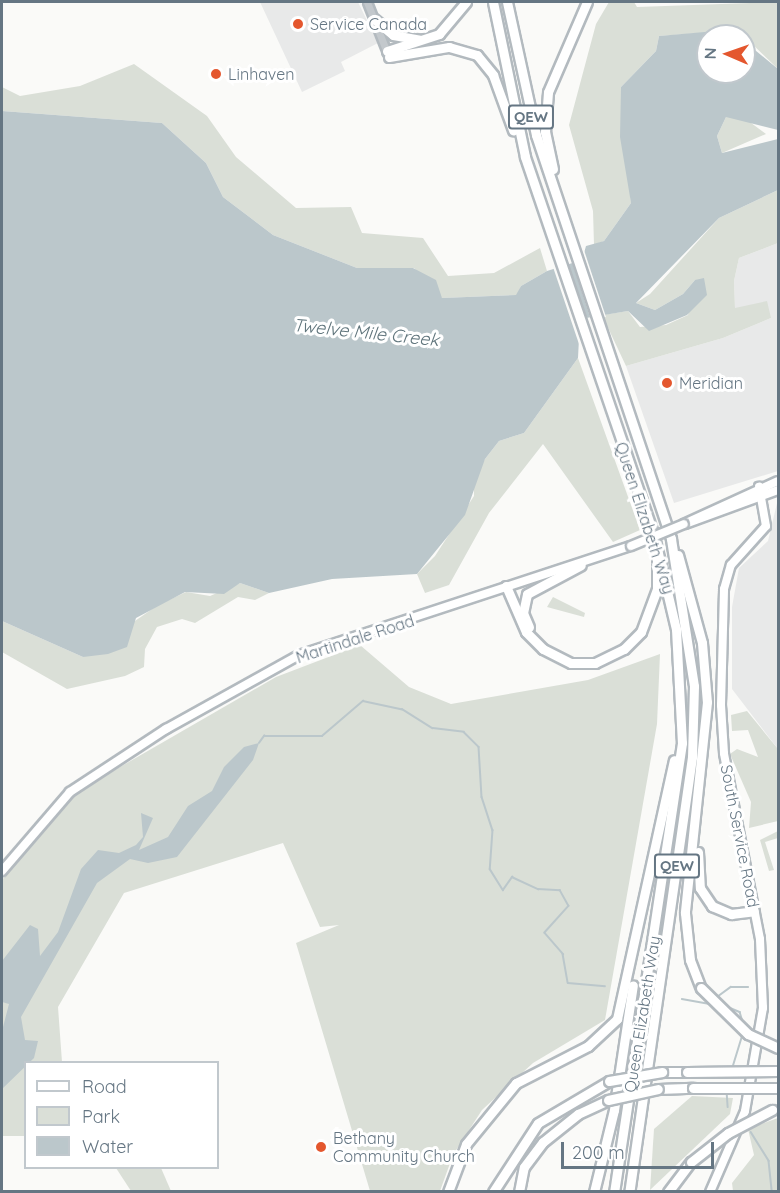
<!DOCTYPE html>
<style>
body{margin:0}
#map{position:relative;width:780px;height:1193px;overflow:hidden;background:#fafaf8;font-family:Quicksand,sans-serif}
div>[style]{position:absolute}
.built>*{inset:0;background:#e8e9e9}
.green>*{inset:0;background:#dadfd7}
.water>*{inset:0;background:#bbc7cb}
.pier>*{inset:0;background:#fafaf8}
.stream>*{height:1.5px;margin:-0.75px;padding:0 0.75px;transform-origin:0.75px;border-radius:0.75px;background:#bbc7cb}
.roads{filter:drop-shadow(2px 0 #b3babf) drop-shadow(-2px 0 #b3babf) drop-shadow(0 2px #b3babf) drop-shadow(0 -2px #b3babf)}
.tertiary>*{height:7px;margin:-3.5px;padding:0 3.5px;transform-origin:3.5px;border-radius:3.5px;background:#c3c8cc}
.secondary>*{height:8px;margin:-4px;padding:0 4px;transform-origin:4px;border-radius:4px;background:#fff}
.motorway>*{height:9px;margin:-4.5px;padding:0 4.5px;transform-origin:4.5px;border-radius:4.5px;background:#fff}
.bridges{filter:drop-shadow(2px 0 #b3babf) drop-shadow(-2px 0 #b3babf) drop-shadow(0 2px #b3babf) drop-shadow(0 -2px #b3babf)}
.secondary-bridge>*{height:8px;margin:-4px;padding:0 4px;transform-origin:4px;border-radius:4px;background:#fff}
.motorway-bridge>*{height:9px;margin:-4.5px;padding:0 4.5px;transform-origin:4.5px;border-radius:4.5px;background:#fff}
.dots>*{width:16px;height:16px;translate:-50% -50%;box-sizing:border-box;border:3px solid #fff;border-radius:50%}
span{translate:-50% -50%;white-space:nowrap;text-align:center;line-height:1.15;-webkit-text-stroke:6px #fff;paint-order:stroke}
.shield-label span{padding:2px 4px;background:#fff;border:2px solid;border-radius:4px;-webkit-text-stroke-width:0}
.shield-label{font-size:15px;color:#657683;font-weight:700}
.poi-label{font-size:16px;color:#657683}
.left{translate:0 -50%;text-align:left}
.street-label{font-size:16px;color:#657683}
.water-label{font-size:18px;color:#60757c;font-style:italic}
.frame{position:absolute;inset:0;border:3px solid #657683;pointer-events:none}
.legend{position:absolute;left:24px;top:1061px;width:195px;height:108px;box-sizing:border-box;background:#fff;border:2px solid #c1c8cd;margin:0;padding:8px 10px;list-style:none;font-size:18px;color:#657683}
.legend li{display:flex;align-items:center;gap:12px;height:30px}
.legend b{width:30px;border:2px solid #c1c8cd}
.north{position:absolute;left:696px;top:24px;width:60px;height:60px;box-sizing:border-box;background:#fff;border:2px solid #c1c8cd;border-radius:50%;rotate:272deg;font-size:16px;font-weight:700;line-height:24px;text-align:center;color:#657683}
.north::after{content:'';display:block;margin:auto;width:21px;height:27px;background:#e4572e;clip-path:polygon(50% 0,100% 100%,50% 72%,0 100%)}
.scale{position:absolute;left:561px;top:1142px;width:153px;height:27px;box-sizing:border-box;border:3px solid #657683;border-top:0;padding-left:8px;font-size:18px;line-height:21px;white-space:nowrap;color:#657683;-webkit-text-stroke:4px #fff;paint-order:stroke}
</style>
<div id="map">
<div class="built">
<i style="clip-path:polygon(260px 2px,358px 2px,378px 43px,341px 62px,345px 71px,302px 92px)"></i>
<i style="clip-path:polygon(778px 243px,778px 471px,674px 503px,626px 366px,723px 338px,771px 318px,735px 309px,734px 281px,739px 258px)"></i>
<i style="clip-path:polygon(778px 499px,778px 749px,732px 689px,732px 607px,739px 568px,768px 541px)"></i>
</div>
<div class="green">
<i style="clip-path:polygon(609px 2px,634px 2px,637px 7px,778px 2px,778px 69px,744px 36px,729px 31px,659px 36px,656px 51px,621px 87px,631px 203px,604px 241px,594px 245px,593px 211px,569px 125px,596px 24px)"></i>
<i style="clip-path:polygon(134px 64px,207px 116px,236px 157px,296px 208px,351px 207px,362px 233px,423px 238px,448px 276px,494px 273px,540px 248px,547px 271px,521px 286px,517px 295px,442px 298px,414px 268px,357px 268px,273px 235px,223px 197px,206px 163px,162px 123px,2px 111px,2px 87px,20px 96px,80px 86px)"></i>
<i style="clip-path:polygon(726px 117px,743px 117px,766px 134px,722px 153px,717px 136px)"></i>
<i style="clip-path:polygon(778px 190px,778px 243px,739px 258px,734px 281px,735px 308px,767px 301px,771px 318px,723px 338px,626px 366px,602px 315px,628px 311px,640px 327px,666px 325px,688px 315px,695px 280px,683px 294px,655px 310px,636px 303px,650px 294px,719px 218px)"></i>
<i style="clip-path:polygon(578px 358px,640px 530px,613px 542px,543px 444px,489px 513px,449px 585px,425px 593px,417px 574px,435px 556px,474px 496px,474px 478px,485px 459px,499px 441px,524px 433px)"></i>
<i style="clip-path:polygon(240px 583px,269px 593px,255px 600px,238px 597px,195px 623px,182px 619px,157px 627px,145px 649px,144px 667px,125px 676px,67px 689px,2px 652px,2px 621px,83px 657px,158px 605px,186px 592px,210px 596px)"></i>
<i style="clip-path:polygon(553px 597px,585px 613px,584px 617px,547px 607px)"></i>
<i style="clip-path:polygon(360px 645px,409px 687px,451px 704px,588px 680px,660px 654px,657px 724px,605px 1020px,533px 1063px,482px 1110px,453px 1155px,440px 1191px,370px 1191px,296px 943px,339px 925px,320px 927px,283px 843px,124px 893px,58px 1007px,62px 1062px,26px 1062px,25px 1136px,2px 1136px,2px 880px,75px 793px,276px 677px)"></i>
<i style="clip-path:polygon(747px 711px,778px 749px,778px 821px,749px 828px,751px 802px,730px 754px,737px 749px,758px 757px,748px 730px,732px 731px,731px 715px)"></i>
<i style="clip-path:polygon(778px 831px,778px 838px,765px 842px,774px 870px,769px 871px,760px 840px)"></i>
<i style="clip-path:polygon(692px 1096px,733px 1098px,730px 1114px,650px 1190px,654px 1129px)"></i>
<i style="clip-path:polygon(778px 1118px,778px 1191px,733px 1191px,732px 1183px,754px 1155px,748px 1129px)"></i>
<i style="clip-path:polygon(116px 1168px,161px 1168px,171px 1191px,131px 1191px)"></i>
</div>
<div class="water">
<i style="clip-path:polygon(716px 31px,736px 36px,708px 36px,708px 72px,744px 72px,744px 41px,778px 69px,778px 130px,726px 117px,717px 136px,722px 153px,778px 139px,778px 190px,719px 218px,636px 303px,655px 310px,683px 294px,695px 280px,704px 278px,707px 295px,687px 315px,649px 331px,628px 311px,580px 319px,578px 358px,524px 433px,499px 441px,485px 459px,465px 515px,417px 574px,332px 579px,269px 593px,240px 583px,224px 594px,185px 592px,136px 618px,127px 647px,108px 654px,83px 657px,2px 621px,2px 111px,162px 123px,206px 163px,223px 197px,273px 235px,357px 268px,413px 268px,436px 280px,442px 298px,516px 295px,521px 286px,547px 271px,582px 260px,586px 246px,604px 241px,631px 203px,620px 137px,621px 87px,656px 51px,659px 36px)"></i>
<i style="clip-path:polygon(259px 743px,253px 760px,177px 857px,148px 863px,130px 859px,97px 883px,21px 1017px,25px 1040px,38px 1041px,34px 1058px,2px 1089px,3px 1027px,9px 1004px,2px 1002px,2px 961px,30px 925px,38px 929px,40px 956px,58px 932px,81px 869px,98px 850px,119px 853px,136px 845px,143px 837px,141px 813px,153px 818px,139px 850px,168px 837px,188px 806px,212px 791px,224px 767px,244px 747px)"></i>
</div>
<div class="pier">
<i style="clip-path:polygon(583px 247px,606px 317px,591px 320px,572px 262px)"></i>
<i style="clip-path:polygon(568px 263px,587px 321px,582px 321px,581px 350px,553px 267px)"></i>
</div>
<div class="stream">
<i style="left:259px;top:743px;width:9px;rotate:-54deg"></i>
<i style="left:264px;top:736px;width:58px"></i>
<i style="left:322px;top:736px;width:54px;rotate:-40.5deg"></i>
<i style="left:363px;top:701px;width:40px;rotate:12deg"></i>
<i style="left:402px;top:709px;width:36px;rotate:32deg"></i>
<i style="left:433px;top:728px;width:31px;rotate:7deg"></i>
<i style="left:464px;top:732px;width:21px;rotate:45deg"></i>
<i style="left:479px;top:747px;width:50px;rotate:86.6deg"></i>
<i style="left:482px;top:797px;width:35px;rotate:72deg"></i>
<i style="left:493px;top:830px;width:39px;rotate:94deg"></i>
<i style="left:490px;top:869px;width:25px;rotate:58deg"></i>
<i style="left:503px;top:890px;width:16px;rotate:-55deg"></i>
<i style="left:512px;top:877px;width:29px;rotate:25deg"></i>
<i style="left:538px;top:889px;width:22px;rotate:3deg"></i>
<i style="left:560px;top:890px;width:18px;rotate:61deg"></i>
<i style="left:569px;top:906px;width:36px;rotate:132deg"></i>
<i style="left:545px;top:933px;width:28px;rotate:49deg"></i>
<i style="left:563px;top:954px;width:29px;rotate:80deg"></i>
<i style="left:568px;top:983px;width:37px;rotate:5deg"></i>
<i style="left:717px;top:997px;width:17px;rotate:-36deg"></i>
<i style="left:731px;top:987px;width:17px"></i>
<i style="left:682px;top:999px;width:28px;rotate:10deg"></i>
<i style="left:728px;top:1007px;width:13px;rotate:23deg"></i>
<i style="left:740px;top:1012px;width:14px;rotate:73deg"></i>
<i style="left:732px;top:1069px;width:38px;rotate:-73deg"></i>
<i style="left:727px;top:1091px;width:16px;rotate:86deg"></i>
<i style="left:751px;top:1132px;width:34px;rotate:58deg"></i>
<i style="left:769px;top:1161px;width:31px;rotate:84deg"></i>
</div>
<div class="roads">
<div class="tertiary">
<i style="left:367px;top:2px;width:57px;rotate:68.4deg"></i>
</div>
<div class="secondary">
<i style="left:684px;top:524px;width:103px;rotate:-24.6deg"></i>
<i style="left:685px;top:524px;width:99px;rotate:-20.1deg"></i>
<i style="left:2px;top:871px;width:104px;rotate:-49.3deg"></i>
<i style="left:70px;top:792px;width:115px;rotate:-33.3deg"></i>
<i style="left:166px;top:729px;width:152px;rotate:-29.1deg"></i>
<i style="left:299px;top:655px;width:349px;rotate:-18.2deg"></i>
<i style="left:710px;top:1192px;width:88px;rotate:-66.6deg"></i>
<i style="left:745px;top:1111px;width:105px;rotate:-80.1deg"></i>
<i style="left:763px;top:1008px;width:69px;rotate:-92.5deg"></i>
<i style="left:760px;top:939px;width:189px;rotate:-101deg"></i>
<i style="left:724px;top:753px;width:48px;rotate:-93.6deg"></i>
<i style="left:721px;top:705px;width:116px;rotate:-88.5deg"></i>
<i style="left:724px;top:589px;width:25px;rotate:-74deg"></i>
<i style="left:731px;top:565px;width:52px;rotate:-48.1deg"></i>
<i style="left:766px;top:526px;width:40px;rotate:-100deg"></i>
</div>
<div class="motorway">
<i style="left:493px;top:2px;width:158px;rotate:78.3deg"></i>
<i style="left:525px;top:157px;width:396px;rotate:71.2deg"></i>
<i style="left:653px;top:532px;width:100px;rotate:76.7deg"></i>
<i style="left:676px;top:629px;width:114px;rotate:87deg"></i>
<i style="left:682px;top:743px;width:454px;rotate:98.6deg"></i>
<i style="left:507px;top:2px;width:136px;rotate:77.7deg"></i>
<i style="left:536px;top:135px;width:426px;rotate:71.5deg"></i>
<i style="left:671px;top:539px;width:149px;rotate:81.1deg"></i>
<i style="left:694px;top:686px;width:71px;rotate:91.6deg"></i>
<i style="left:692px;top:757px;width:440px;rotate:98.2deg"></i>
<i style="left:374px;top:19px;width:25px;rotate:40deg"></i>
<i style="left:393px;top:35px;width:27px;rotate:10deg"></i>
<i style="left:387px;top:51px;width:55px;rotate:-18.1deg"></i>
<i style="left:439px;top:34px;width:42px;rotate:-49.8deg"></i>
<i style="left:389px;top:57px;width:61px;rotate:-9.5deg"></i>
<i style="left:449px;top:47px;width:29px;rotate:16deg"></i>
<i style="left:477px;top:55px;width:26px;rotate:51deg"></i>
<i style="left:493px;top:75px;width:59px;rotate:70deg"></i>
<i style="left:553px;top:169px;width:38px;rotate:-102deg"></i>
<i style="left:545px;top:132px;width:40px;rotate:-85.7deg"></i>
<i style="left:548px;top:92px;width:98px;rotate:-66.6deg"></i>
<i style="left:678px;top:555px;width:91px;rotate:74.7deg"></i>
<i style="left:702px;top:643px;width:59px;rotate:85.2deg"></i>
<i style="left:707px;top:702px;width:212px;rotate:96deg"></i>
<i style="left:685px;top:913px;width:47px;rotate:83.9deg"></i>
<i style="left:690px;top:960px;width:30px;rotate:69deg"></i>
<i style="left:506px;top:586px;width:50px;rotate:66.5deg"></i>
<i style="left:526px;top:632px;width:24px;rotate:45deg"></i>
<i style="left:543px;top:649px;width:31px;rotate:27deg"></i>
<i style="left:571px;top:663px;width:24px"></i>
<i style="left:595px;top:663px;width:32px;rotate:-26deg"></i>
<i style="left:624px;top:649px;width:24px;rotate:-45deg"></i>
<i style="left:641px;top:632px;width:46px;rotate:-69.6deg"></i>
<i style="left:657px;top:589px;width:31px;rotate:-90deg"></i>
<i style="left:529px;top:627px;width:15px;rotate:-113deg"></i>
<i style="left:523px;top:613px;width:19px;rotate:-78deg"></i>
<i style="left:527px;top:594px;width:61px;rotate:-28.2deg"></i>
<i style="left:698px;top:852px;width:36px;rotate:87deg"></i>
<i style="left:700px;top:888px;width:22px;rotate:56deg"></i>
<i style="left:712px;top:906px;width:21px;rotate:23deg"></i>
<i style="left:731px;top:914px;width:23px;rotate:-7deg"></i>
<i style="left:662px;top:1072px;width:25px"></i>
<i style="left:658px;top:1089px;width:35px;rotate:-2deg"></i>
<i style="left:448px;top:1192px;width:51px;rotate:-69.4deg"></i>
<i style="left:466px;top:1144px;width:79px;rotate:-50.7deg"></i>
<i style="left:516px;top:1083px;width:81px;rotate:-27.2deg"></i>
<i style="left:588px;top:1046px;width:40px;rotate:-43deg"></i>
<i style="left:617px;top:1019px;width:265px;rotate:-77.6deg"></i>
<i style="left:493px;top:1192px;width:82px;rotate:-56.9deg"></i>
<i style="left:538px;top:1123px;width:82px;rotate:-30.6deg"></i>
<i style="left:519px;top:1192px;width:25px;rotate:-79deg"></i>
<i style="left:524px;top:1167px;width:31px;rotate:-53deg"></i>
<i style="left:543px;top:1142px;width:45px;rotate:-38.7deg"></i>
<i style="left:578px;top:1114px;width:33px;rotate:-25deg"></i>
<i style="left:594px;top:1192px;width:84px;rotate:-76.3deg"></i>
<i style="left:614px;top:1110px;width:126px;rotate:-81.4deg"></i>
<i style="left:668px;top:1192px;width:38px;rotate:-53deg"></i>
</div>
</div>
<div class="bridges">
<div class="secondary-bridge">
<i style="left:631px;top:546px;width:57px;rotate:-22.5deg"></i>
</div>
<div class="motorway-bridge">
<i style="left:701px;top:988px;width:66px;rotate:44.4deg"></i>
<i style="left:748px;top:1034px;width:33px;rotate:25deg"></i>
<i style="left:687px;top:1072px;width:91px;rotate:-0.6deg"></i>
<i style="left:609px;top:1081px;width:54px;rotate:-9.6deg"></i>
<i style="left:693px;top:1088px;width:85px"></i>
<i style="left:608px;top:1100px;width:51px;rotate:-12.4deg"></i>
<i style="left:691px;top:1162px;width:47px;rotate:-38.1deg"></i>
<i style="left:728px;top:1133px;width:50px;rotate:-27.6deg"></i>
</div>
</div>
<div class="dots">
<i style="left:298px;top:24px;background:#e4572e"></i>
<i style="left:216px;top:74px;background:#e4572e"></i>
<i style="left:667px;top:383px;background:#e4572e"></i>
<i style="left:321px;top:1147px;background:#e4572e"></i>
</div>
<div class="shield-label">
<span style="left:531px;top:117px">QEW</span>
<span style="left:677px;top:866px">QEW</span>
</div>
<div class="poi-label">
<span class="left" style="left:310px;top:24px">Service Canada</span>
<span class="left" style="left:228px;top:74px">Linhaven</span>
<span class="left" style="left:679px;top:383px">Meridian</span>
<span class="left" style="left:333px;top:1147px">Bethany<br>Community Church</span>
</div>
<div class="street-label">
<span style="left:645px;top:518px;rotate:72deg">Queen Elizabeth Way</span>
<span style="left:355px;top:639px;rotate:-18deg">Martindale Road</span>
<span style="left:740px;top:836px;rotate:79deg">South Service Road</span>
<span style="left:642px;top:1014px;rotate:-81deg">Queen Elizabeth Way</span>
</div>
<div class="water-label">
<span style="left:366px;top:333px;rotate:6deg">Twelve Mile Creek</span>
</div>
<div class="frame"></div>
<ul class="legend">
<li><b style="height:8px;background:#fff"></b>Road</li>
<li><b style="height:16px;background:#dadfd7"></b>Park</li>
<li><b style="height:16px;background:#bbc7cb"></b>Water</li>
</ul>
<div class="north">N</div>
<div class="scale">200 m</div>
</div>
